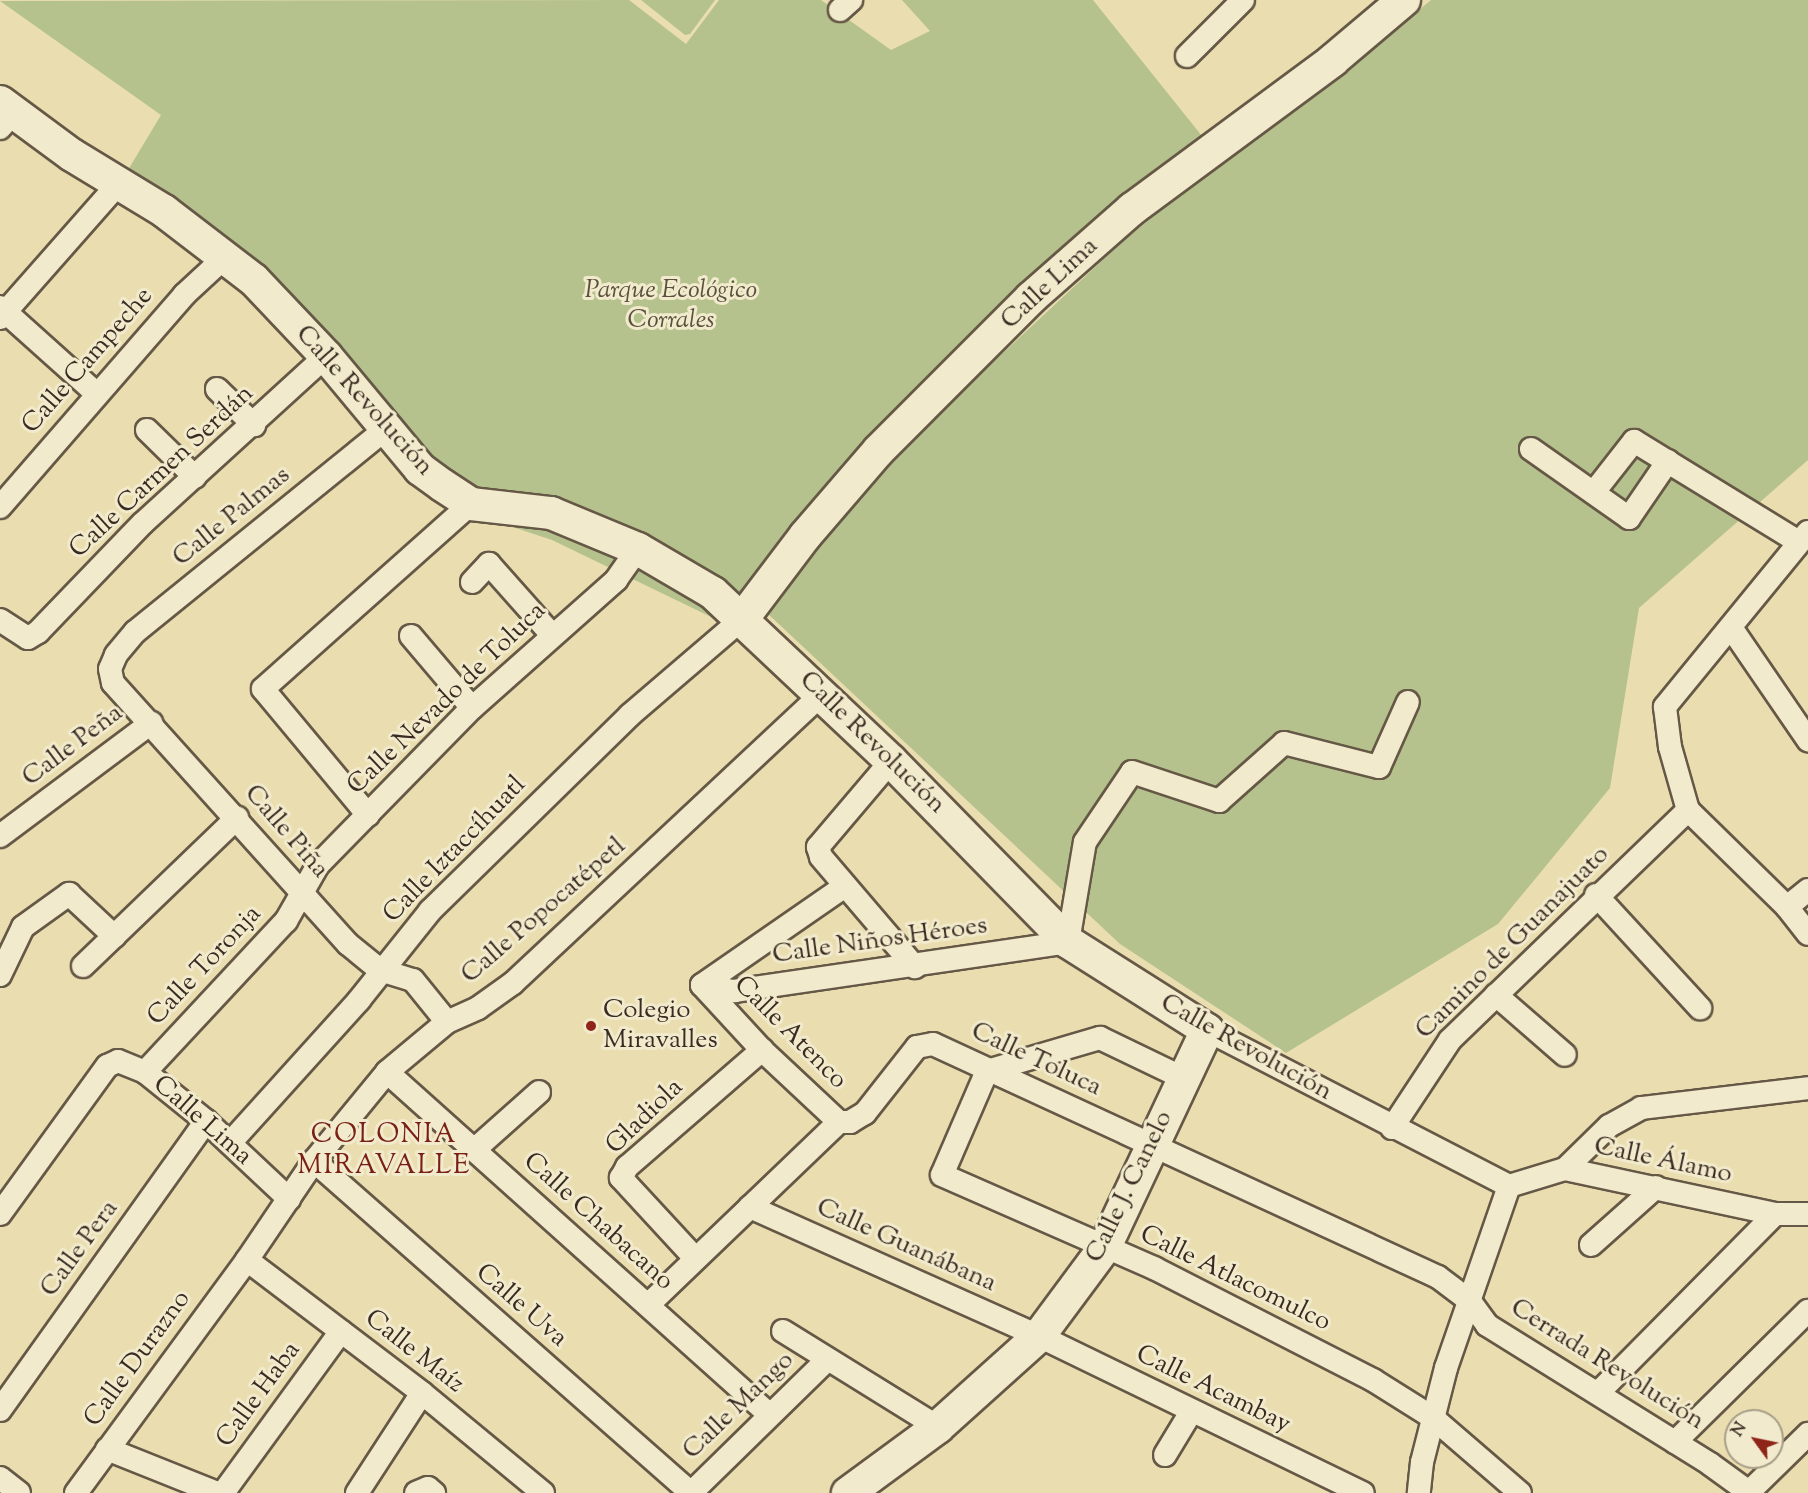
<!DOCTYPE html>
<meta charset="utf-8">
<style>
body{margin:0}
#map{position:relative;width:1808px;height:1493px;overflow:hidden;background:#eadeb1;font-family:"Sorts Mill Goudy",serif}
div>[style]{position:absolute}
.green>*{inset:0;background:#b5c28d}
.roads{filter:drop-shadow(2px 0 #665846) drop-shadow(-2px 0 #665846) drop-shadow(0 2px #665846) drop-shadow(0 -2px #665846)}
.street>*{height:22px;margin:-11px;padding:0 11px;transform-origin:11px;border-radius:11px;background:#f1eacc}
.secondary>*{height:32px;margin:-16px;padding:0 16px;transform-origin:16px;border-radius:16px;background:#f1eacc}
.dots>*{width:16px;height:16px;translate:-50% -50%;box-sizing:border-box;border:3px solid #f1eacc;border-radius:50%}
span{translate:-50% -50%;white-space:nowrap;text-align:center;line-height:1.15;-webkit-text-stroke:6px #f1eacc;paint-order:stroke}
.street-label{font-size:26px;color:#3a2b22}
.park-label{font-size:26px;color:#59513d;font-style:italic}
.poi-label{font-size:26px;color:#3a2b22}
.left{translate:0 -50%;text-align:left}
.neighbourhood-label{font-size:27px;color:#7a1f14;letter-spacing:1.5px}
.north{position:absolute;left:1724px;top:1409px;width:60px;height:60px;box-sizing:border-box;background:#f1eacc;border:2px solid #a89e88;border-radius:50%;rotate:303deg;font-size:16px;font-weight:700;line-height:24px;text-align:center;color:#3a2b22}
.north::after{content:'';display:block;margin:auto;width:21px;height:27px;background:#8f2418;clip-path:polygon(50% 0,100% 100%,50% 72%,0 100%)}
</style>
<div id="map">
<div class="green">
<i style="clip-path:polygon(629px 0,686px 44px,719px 0,821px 0,891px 50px,930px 31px,902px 0,1093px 0,1222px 161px,1369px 51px,1431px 0,1808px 0,1808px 460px,1639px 608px,1610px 788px,1498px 924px,1286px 1053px,1120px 944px,766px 612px,856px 501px,960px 393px,1122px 242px,1211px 169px,1113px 238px,821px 528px,738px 630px,552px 540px,464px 511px,225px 268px,113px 195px,161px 115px,0 1px)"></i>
<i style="clip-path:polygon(641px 0,715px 0,690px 34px,685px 35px)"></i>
</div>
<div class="roads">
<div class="street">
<i style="left:840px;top:10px;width:15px;rotate:-42deg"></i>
<i style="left:1187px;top:56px;width:79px;rotate:-45deg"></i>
<i style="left:0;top:128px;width:21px;rotate:-49deg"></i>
<i style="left:0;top:307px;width:129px;rotate:41.9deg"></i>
<i style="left:0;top:318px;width:179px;rotate:-48.6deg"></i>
<i style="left:217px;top:389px;width:52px;rotate:44.2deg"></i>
<i style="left:387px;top:428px;width:324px;rotate:141deg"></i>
<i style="left:135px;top:632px;width:30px;rotate:130deg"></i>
<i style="left:116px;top:655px;width:15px;rotate:113deg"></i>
<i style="left:110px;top:669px;width:14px;rotate:78deg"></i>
<i style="left:113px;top:683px;width:351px;rotate:48deg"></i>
<i style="left:348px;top:944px;width:41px;rotate:39.1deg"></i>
<i style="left:380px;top:970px;width:34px;rotate:17deg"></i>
<i style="left:413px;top:980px;width:54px;rotate:51deg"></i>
<i style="left:147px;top:430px;width:67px;rotate:44.4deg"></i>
<i style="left:1531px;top:449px;width:120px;rotate:35.1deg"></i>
<i style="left:1629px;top:518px;width:69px;rotate:-55.6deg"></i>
<i style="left:1594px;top:492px;width:65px;rotate:-51.9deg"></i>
<i style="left:1634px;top:441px;width:193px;rotate:31.5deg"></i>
<i style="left:0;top:507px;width:281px;rotate:-49deg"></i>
<i style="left:184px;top:295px;width:56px;rotate:-42.8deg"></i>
<i style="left:1808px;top:532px;width:226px;rotate:129.3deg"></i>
<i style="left:1665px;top:707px;width:40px;rotate:82.9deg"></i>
<i style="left:1670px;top:747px;width:66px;rotate:74.1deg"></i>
<i style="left:1688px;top:810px;width:139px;rotate:44.4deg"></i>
<i style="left:1787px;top:907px;width:34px;rotate:52deg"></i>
<i style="left:472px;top:582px;width:25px;rotate:-47deg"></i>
<i style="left:489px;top:564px;width:95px;rotate:48.4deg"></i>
<i style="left:0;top:620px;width:33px;rotate:33deg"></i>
<i style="left:28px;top:638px;width:12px;rotate:-31deg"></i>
<i style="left:38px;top:632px;width:151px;rotate:-46.1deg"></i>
<i style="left:143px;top:523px;width:248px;rotate:-42.4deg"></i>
<i style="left:1732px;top:629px;width:135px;rotate:55.6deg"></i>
<i style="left:411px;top:636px;width:94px;rotate:49.7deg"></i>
<i style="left:891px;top:761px;width:113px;rotate:130.3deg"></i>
<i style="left:818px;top:847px;width:10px;rotate:73deg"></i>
<i style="left:821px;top:857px;width:145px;rotate:49.5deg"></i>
<i style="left:368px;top:815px;width:164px;rotate:-129.8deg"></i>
<i style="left:263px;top:689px;width:278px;rotate:-41.7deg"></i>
<i style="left:0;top:836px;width:189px;rotate:-36.8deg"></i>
<i style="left:1596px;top:895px;width:154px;rotate:47.4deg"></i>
<i style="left:1787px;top:907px;width:27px;rotate:-39deg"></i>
<i style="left:83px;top:966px;width:214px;rotate:-43.9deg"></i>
<i style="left:0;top:975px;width:53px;rotate:-64.4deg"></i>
<i style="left:23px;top:927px;width:57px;rotate:-35.7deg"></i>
<i style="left:69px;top:894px;width:62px;rotate:43deg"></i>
<i style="left:702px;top:985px;width:33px;rotate:11deg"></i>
<i style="left:734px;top:991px;width:338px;rotate:-8.3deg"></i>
<i style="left:1068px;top:942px;width:101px;rotate:-80.4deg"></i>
<i style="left:1085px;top:842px;width:84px;rotate:-56.1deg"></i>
<i style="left:1132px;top:772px;width:92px;rotate:18.4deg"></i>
<i style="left:1219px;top:801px;width:87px;rotate:-41.7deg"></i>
<i style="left:1284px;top:743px;width:98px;rotate:14.2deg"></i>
<i style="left:1379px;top:767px;width:71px;rotate:-66deg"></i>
<i style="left:702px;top:985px;width:88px;rotate:47.3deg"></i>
<i style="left:762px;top:1050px;width:105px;rotate:43.1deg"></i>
<i style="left:702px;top:985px;width:174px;rotate:-34.7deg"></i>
<i style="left:1496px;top:995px;width:91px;rotate:41deg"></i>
<i style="left:1207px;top:1030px;width:340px;rotate:27.3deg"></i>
<i style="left:1509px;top:1186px;width:193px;rotate:109.1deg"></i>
<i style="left:1446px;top:1368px;width:97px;rotate:104.3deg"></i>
<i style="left:1422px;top:1462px;width:31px;rotate:96deg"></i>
<i style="left:987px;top:1071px;width:113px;rotate:113.4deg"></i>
<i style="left:942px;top:1175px;width:232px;rotate:23.7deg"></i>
<i style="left:1154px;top:1268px;width:246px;rotate:27.1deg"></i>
<i style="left:1373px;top:1380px;width:70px;rotate:32.1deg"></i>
<i style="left:1432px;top:1417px;width:116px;rotate:40.8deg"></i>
<i style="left:987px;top:1071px;width:118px;rotate:-16.3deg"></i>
<i style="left:1100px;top:1038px;width:92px;rotate:25.7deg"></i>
<i style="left:145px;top:1072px;width:207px;rotate:-47deg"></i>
<i style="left:286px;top:921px;width:64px;rotate:-60.3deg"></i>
<i style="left:318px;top:865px;width:220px;rotate:-45.6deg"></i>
<i style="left:472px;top:708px;width:193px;rotate:-41.6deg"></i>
<i style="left:616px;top:580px;width:38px;rotate:-55deg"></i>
<i style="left:387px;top:1072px;width:514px;rotate:41.85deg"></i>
<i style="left:1392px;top:1128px;width:105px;rotate:-56.6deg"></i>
<i style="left:1450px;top:1040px;width:331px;rotate:-44deg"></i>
<i style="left:230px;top:1143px;width:193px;rotate:-47.9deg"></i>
<i style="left:359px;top:1000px;width:114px;rotate:-51.4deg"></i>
<i style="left:430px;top:911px;width:280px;rotate:-44.4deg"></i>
<i style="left:630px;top:715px;width:149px;rotate:-40.6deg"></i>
<i style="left:474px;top:1150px;width:87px;rotate:-41.7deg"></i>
<i style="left:314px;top:1161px;width:502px;rotate:41.37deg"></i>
<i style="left:1565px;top:1169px;width:62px;rotate:-44.3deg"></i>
<i style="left:1609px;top:1126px;width:37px;rotate:-29deg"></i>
<i style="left:1641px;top:1108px;width:168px;rotate:-6.8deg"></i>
<i style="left:1509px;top:1186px;width:59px;rotate:-16.9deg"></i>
<i style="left:1565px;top:1169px;width:215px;rotate:12.1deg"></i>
<i style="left:1775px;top:1214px;width:33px"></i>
<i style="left:750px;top:1207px;width:316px;rotate:24.1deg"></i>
<i style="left:1039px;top:1336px;width:360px;rotate:25.9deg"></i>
<i style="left:0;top:1214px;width:183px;rotate:-54.1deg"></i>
<i style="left:107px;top:1066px;width:12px;rotate:-24deg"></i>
<i style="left:118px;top:1061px;width:29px;rotate:22deg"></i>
<i style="left:145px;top:1072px;width:78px;rotate:38.8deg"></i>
<i style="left:206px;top:1121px;width:114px;rotate:43.2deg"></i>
<i style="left:1591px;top:1245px;width:87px;rotate:-41.7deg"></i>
<i style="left:694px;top:1257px;width:108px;rotate:-132.7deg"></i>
<i style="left:621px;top:1178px;width:13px;rotate:-61deg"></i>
<i style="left:627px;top:1167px;width:179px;rotate:-40.9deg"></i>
<i style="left:247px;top:1260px;width:220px;rotate:37.2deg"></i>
<i style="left:422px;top:1393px;width:157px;rotate:39.6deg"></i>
<i style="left:648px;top:1305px;width:265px;rotate:-43.8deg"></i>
<i style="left:839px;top:1122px;width:11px"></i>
<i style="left:850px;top:1122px;width:17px;rotate:-31deg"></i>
<i style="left:865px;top:1113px;width:84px;rotate:-51.8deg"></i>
<i style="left:917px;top:1047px;width:16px;rotate:-11deg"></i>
<i style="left:933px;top:1044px;width:556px;rotate:24.77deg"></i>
<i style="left:1438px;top:1277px;width:39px;rotate:37deg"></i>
<i style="left:1469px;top:1300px;width:31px;rotate:54deg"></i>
<i style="left:1487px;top:1325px;width:263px;rotate:31.9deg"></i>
<i style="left:1710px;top:1464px;width:49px;rotate:35.9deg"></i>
<i style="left:783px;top:1331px;width:182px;rotate:31.8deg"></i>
<i style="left:1598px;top:1393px;width:252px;rotate:-45.3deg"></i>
<i style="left:0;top:1410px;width:355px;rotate:-54.5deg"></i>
<i style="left:1675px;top:1442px;width:187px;rotate:-44.6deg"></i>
<i style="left:107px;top:1449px;width:118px;rotate:21.8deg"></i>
<i style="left:1165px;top:1455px;width:50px;rotate:-58.8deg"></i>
<i style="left:0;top:1478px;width:24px;rotate:38deg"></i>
<i style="left:1749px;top:1492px;width:83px;rotate:-44.5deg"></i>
<i style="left:76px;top:1493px;width:289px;rotate:-53.7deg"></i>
<i style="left:247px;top:1260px;width:120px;rotate:-55.9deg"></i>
<i style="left:314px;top:1161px;width:115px;rotate:-50.6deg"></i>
<i style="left:387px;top:1072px;width:78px;rotate:-39.8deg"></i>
<i style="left:447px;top:1022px;width:34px;rotate:-24deg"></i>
<i style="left:478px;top:1008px;width:43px;rotate:-35.5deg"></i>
<i style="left:513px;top:983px;width:423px;rotate:-43.1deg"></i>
<i style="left:223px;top:1493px;width:200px;rotate:-53.9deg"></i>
<i style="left:357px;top:1493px;width:119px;rotate:-57deg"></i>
<i style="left:416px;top:1493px;width:13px;rotate:-23deg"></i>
<i style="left:428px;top:1488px;width:8px;rotate:40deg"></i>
<i style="left:691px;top:1493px;width:190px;rotate:-44.4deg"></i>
</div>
<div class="secondary">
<i style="left:0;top:102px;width:89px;rotate:36.4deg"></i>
<i style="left:72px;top:155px;width:108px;rotate:31.3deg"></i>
<i style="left:164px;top:211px;width:113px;rotate:37.5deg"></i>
<i style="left:254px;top:280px;width:105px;rotate:46.5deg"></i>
<i style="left:326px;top:356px;width:147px;rotate:50.2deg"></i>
<i style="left:420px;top:469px;width:27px;rotate:36deg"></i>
<i style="left:442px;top:485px;width:35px;rotate:33deg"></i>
<i style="left:471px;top:504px;width:81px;rotate:6.4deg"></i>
<i style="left:551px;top:513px;width:94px;rotate:22.5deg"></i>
<i style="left:638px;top:549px;width:87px;rotate:30.4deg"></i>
<i style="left:713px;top:593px;width:245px;rotate:43.3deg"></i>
<i style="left:891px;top:761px;width:253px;rotate:45.6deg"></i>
<i style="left:1068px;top:942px;width:165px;rotate:32.3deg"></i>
<i style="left:1207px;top:1030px;width:240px;rotate:115.2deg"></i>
<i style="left:1105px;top:1247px;width:111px;rotate:126.6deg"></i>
<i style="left:1039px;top:1336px;width:136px;rotate:138deg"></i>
<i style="left:938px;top:1427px;width:112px;rotate:143.7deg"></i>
<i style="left:743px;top:618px;width:103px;rotate:-52.9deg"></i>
<i style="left:805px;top:536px;width:113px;rotate:-49.3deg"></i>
<i style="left:879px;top:450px;width:215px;rotate:-45deg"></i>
<i style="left:1031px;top:298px;width:135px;rotate:-41.4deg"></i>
<i style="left:1132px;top:209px;width:250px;rotate:-36.5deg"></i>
<i style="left:1333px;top:60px;width:93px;rotate:-40.2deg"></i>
</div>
</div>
<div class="dots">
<i style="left:591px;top:1026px;background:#8f2418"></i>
</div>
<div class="street-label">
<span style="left:1050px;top:284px;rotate:-43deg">Calle Lima</span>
<span style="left:88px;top:361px;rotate:-49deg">Calle Campeche</span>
<span style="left:364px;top:401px;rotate:48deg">Calle Revolución</span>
<span style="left:162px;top:472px;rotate:-43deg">Calle Carmen Serdán</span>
<span style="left:232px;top:517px;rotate:-39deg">Calle Palmas</span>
<span style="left:447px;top:699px;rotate:-44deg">Calle Nevado de Toluca</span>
<span style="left:872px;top:743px;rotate:44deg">Calle Revolución</span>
<span style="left:73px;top:746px;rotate:-37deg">Calle Peña</span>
<span style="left:286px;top:832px;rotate:49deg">Calle Piña</span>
<span style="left:455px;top:850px;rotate:-46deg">Calle Iztaccíhuatl</span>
<span style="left:544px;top:911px;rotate:-41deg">Calle Popocatépetl</span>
<span style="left:880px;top:941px;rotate:-8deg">Calle Niños Héroes</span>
<span style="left:1513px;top:943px;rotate:-45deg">Camino de Guanajuato</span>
<span style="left:205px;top:966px;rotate:-47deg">Calle Toronja</span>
<span style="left:790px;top:1033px;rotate:45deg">Calle Atenco</span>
<span style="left:1246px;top:1048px;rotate:29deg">Calle Revolución</span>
<span style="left:1036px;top:1060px;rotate:25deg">Calle Toluca</span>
<span style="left:645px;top:1117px;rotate:-44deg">Gladiola</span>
<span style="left:202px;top:1121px;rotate:41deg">Calle Lima</span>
<span style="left:1663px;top:1161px;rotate:12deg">Calle Álamo</span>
<span style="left:1130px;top:1187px;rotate:-64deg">Calle J. Canelo</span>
<span style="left:598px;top:1222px;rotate:42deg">Calle Chabacano</span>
<span style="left:906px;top:1246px;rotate:24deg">Calle Guanábana</span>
<span style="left:80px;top:1249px;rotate:-54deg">Calle Pera</span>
<span style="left:1235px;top:1279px;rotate:26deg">Calle Atlacomulco</span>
<span style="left:521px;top:1306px;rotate:41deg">Calle Uva</span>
<span style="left:414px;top:1352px;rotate:38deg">Calle Maíz</span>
<span style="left:138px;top:1359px;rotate:-54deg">Calle Durazno</span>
<span style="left:1607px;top:1365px;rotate:32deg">Cerrada Revolución</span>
<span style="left:1213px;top:1390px;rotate:26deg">Calle Acambay</span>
<span style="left:259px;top:1395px;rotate:-54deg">Calle Haba</span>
<span style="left:739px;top:1406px;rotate:-44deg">Calle Mango</span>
</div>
<div class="park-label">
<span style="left:671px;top:306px">Parque Ecológico<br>Corrales</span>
</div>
<div class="poi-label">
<span class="left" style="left:603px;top:1026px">Colegio<br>Miravalles</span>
</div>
<div class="neighbourhood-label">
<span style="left:384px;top:1151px">COLONIA<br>MIRAVALLE</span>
</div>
<div class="north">N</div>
</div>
